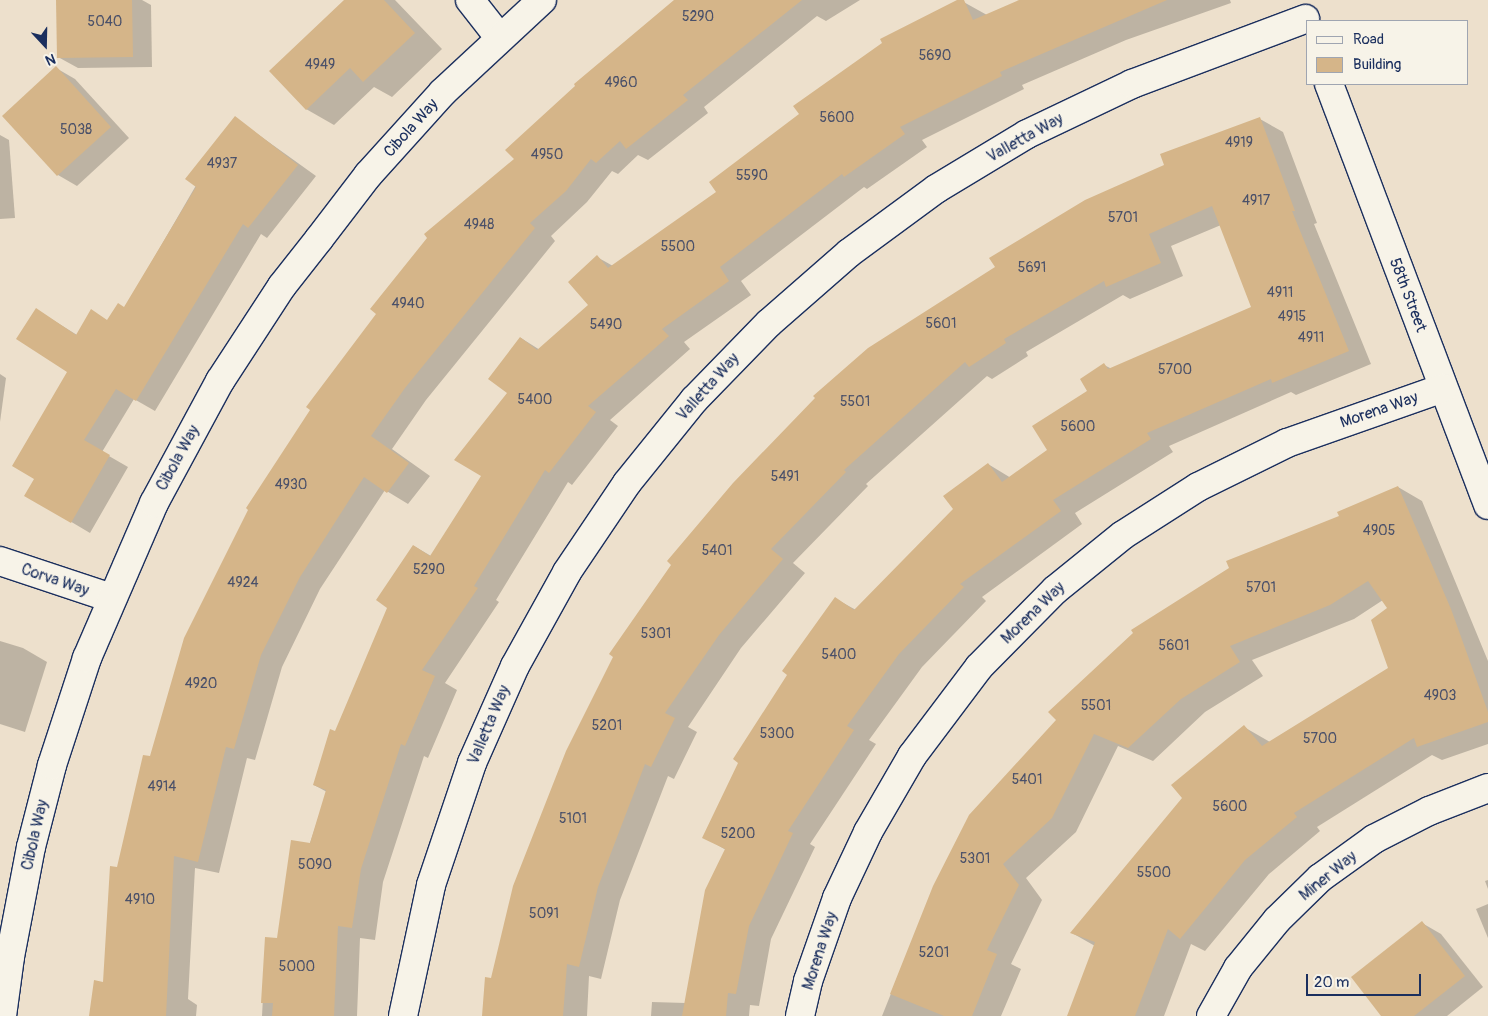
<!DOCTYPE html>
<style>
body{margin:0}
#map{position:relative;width:1488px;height:1016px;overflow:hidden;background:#ede0cc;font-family:Pangolin,sans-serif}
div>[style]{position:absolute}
.shadow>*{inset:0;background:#0003}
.building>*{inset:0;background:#d5b589}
.roads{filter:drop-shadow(1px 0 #1b2f5e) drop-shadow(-1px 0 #1b2f5e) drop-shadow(0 1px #1b2f5e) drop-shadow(0 -1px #1b2f5e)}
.minor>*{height:28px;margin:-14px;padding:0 14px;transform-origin:14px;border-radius:14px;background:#f7f3e8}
span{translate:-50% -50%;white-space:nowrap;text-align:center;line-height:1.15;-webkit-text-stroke:4px #f7f3e8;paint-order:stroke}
.number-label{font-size:14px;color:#4a5069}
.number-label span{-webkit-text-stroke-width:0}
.street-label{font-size:16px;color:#1b2f5e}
.legend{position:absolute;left:1306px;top:20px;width:162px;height:65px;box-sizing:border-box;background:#f7f3e8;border:1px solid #9fa5b1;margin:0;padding:6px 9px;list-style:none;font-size:15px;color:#1b2f5e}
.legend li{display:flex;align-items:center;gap:10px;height:25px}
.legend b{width:25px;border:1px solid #9fa5b1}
.north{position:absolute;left:20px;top:20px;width:50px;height:50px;-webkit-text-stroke:4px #f7f3e8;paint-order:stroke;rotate:159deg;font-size:14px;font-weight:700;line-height:20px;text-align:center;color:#1b2f5e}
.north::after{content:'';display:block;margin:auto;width:18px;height:22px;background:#1b2f5e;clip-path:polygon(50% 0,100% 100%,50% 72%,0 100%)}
.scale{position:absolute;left:1306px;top:974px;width:115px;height:22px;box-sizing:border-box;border:2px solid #1b2f5e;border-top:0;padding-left:6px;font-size:15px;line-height:18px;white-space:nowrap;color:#1b2f5e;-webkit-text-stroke:4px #f7f3e8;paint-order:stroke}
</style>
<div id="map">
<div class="shadow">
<i style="clip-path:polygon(57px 0,142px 0,151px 5px,152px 67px,78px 68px,58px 57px)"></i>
<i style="clip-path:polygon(346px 0,395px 0,442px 49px,392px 97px,374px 87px,334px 125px,306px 109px)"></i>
<i style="clip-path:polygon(677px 0,860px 0,826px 21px,817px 16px,704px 107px,708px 113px,648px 160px,638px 155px,618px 174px,612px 171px,587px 202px,551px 236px,555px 241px,426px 400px,392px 449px,430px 476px,408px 504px,385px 490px,320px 589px,282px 667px,255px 760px,247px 758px,219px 873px,195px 868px,188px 999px,197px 1005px,196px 1016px,91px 1016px,105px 983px,118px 868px,516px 160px)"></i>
<i style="clip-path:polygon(960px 0,987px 15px,1022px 0,1230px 0,1231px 3px,1126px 40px,1022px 85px,1024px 89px,922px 140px,927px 147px,867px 189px,864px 187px,741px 281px,751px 295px,684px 342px,690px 349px,610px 420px,618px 426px,572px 485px,568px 482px,496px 600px,499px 602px,445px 683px,457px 690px,428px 758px,424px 756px,383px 882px,375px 940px,360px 938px,357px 1016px,262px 1016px,266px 938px,278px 939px,327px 792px,314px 785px,414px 546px,431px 556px,482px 476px,508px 393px,521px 338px,540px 350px,590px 305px,597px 257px,613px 266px,718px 192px)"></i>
<i style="clip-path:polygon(56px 68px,75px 79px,129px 138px,77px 186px,58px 175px,3px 116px)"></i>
<i style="clip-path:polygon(235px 118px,316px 176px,267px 238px,261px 234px,155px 411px,134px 399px,102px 452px,128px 467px,90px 533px,26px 495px,36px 479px,69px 372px,37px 310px,77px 335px,92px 311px,108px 321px,125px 308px)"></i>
<i style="clip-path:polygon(1260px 119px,1283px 132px,1317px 223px,1314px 224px,1371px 364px,1296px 395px,1291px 392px,1169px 446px,1173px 452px,1075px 513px,1082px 524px,982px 597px,986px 601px,922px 667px,869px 740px,876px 744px,810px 844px,815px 847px,771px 939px,759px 1006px,750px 1005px,749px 1016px,651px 1016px,652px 1002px,686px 1003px,726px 850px,704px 837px,836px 599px,856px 610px,954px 509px,988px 464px,1011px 478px,1049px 450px,1104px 365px,1112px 369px,1252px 308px,1221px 225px,1171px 246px,1183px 276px,1130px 299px,1123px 295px,1026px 352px,1028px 356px,992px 379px,987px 376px,866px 484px,868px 486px,793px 563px,805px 573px,741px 648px,688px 727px,697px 732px,674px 779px,668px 776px,620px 900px,601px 979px,589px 976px,587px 1016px,483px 1016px,492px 979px,615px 657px,1166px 166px)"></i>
<i style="clip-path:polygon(0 135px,9px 140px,15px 218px,0 219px)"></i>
<i style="clip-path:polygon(0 374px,6px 378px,0 422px)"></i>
<i style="clip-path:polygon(1398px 487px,1422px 501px,1488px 661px,1488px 744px,1442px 760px,1432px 755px,1317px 827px,1320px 831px,1269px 874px,1205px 951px,1191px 944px,1164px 1016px,1068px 1016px,1095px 946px,1072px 933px,1244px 727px,1270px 742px,1390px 668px,1389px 608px,1383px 600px,1354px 619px,1252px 660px,1263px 676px,1205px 712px,1153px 761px,1118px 746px,1076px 832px,1026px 878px,1042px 900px,1011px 964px,1021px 969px,1001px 1016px,882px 1016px,934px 886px,970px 816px,1341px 517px)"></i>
<i style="clip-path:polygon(0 641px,23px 648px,47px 662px,25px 732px,0 724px)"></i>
<i style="clip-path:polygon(1488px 880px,1488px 889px,1485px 881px)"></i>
<i style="clip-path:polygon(1488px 904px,1488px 938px,1476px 909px)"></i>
<i style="clip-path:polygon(1422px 923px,1441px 934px,1483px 987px,1447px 1016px,1383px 1016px)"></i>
</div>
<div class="building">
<i style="clip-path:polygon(56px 0,132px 0,133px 57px,57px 58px)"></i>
<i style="clip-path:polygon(344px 0,384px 0,415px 33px,363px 82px,350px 68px,306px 110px,269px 71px)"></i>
<i style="clip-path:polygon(674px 0,802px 0,683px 95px,688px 100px,626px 149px,620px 141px,596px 163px,591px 159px,566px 191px,530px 223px,535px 228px,405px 388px,371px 436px,409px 463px,387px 493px,364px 477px,300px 577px,261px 655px,234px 749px,226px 747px,198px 862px,174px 856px,166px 1016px,89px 1016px,94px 980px,103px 982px,110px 866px,117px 867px,143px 755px,150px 756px,184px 638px,248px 510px,246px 508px,310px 410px,306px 407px,376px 314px,370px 309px,427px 238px,424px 234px,514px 159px,505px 150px,575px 86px,574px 84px)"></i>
<i style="clip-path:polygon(957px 0,964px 0,973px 20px,1019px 0,1167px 0,1000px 72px,1002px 76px,900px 127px,905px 134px,844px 177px,842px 174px,720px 267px,729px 281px,662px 329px,669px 336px,588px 406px,596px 412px,549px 473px,545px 470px,474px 586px,478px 588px,422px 670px,435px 676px,405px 746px,401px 744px,361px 869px,352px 928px,338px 926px,334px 1016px,272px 1016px,273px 1003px,261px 1003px,265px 937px,277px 938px,291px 840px,310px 843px,326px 790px,313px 785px,330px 729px,335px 731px,387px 608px,376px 600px,413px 545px,430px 556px,481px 476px,454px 460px,507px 393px,488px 379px,520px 337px,537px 350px,588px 305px,568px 282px,597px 255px,608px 268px,716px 192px,709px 182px,799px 114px,793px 106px,882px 43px,880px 39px)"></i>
<i style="clip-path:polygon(56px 66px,111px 127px,57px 176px,2px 116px)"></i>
<i style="clip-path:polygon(235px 116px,298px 165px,248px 228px,243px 224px,136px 401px,116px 389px,84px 440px,110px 455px,71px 523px,24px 496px,34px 479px,12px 466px,67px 372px,16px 339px,36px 308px,76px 335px,91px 309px,107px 320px,118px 303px,124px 307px,196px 187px,185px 179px)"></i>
<i style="clip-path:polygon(1260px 117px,1295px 211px,1292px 211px,1349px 351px,1272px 383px,1271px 379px,1147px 433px,1151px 439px,1053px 500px,1061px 511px,960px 584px,964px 587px,899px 654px,847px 726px,854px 730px,788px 831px,793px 833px,749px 926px,736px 994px,728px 993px,726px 1016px,682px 1016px,705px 890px,725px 849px,702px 838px,738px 763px,733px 759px,787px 675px,782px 671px,835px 597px,854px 610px,953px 509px,943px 496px,988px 463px,1002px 482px,1047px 450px,1032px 426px,1087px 391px,1080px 379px,1104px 363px,1108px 369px,1251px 307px,1212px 206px,1149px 234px,1161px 263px,1106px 287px,1104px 281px,1004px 339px,1006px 343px,969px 367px,965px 362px,844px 470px,846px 472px,771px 549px,783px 559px,719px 635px,665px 713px,675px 718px,651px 767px,645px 764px,598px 887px,579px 967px,567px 964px,563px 1016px,482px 1016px,485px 977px,491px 978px,513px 886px,566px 751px,613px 657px,609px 654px,671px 565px,667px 561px,733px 483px,815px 398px,813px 396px,868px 348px,995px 267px,989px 258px,1085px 200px,1164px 165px,1160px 154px)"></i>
<i style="clip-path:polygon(1398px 486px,1451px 609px,1488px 712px,1488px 722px,1417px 747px,1414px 738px,1294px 813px,1297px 817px,1245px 860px,1180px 939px,1168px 929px,1135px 1016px,1067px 1016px,1095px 942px,1070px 933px,1182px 798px,1171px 785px,1244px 725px,1262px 746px,1388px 668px,1371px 620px,1387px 608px,1368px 581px,1330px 605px,1230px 646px,1240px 662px,1181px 699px,1128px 748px,1094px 734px,1052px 818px,1003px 864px,1019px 885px,987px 950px,997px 954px,972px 1016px,944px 1016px,890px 994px,933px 886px,969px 815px,1056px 720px,1048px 712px,1133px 633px,1131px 630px,1229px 568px,1226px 561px,1339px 516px,1337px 512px)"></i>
<i style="clip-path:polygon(1422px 921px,1465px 976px,1414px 1016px,1381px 1016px,1351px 977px)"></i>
</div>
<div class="roads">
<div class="minor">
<i style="left:470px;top:0;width:47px;rotate:51.9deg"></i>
<i style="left:1329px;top:84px;width:450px;rotate:69.3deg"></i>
<i style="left:0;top:561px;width:117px;rotate:18.4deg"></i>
<i style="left:2px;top:1016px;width:60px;rotate:-82.3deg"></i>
<i style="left:10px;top:957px;width:112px;rotate:-79.2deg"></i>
<i style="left:31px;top:847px;width:85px;rotate:-75.6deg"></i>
<i style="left:52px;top:765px;width:113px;rotate:-71.9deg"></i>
<i style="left:87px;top:658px;width:169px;rotate:-66.6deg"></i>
<i style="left:154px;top:503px;width:139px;rotate:-61.6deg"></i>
<i style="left:220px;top:381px;width:113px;rotate:-56.9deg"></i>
<i style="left:282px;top:286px;width:60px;rotate:-51.8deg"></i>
<i style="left:319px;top:239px;width:81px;rotate:-52.6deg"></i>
<i style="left:368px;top:175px;width:112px;rotate:-47.9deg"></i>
<i style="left:443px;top:92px;width:135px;rotate:-42.9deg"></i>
<i style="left:403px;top:1016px;width:134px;rotate:-77.9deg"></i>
<i style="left:431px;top:885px;width:129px;rotate:-71.4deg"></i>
<i style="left:472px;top:763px;width:106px;rotate:-66.1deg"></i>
<i style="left:515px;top:666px;width:107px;rotate:-61deg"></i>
<i style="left:567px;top:572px;width:107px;rotate:-56deg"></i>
<i style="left:627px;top:483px;width:107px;rotate:-51.1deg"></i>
<i style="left:694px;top:400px;width:107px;rotate:-45.8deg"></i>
<i style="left:769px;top:323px;width:106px;rotate:-41.2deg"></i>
<i style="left:849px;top:253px;width:108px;rotate:-36.3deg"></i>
<i style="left:936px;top:189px;width:106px;rotate:-31.1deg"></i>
<i style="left:1027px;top:134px;width:116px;rotate:-25.5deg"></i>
<i style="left:1132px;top:84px;width:185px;rotate:-20.6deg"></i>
<i style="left:800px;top:1016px;width:36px;rotate:-77deg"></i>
<i style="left:808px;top:981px;width:88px;rotate:-70.7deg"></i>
<i style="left:837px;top:898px;width:73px;rotate:-64.8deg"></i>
<i style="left:868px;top:832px;width:88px;rotate:-59.9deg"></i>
<i style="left:912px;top:756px;width:111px;rotate:-53deg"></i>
<i style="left:979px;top:667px;width:108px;rotate:-45.4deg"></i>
<i style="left:1055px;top:590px;width:87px;rotate:-39deg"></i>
<i style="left:1123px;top:535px;width:89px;rotate:-32.6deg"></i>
<i style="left:1198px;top:487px;width:99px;rotate:-26.3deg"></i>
<i style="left:1287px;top:443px;width:165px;rotate:-19.4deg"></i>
<i style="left:1211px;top:1016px;width:55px;rotate:-60.6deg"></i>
<i style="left:1238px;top:968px;width:62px;rotate:-50.9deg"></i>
<i style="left:1277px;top:920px;width:60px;rotate:-44.3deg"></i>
<i style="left:1320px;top:878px;width:67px;rotate:-35.8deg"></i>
<i style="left:1374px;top:839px;width:62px;rotate:-27deg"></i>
<i style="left:1429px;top:811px;width:63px;rotate:-21.3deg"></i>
</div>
</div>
<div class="number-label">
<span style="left:698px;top:17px">5290</span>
<span style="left:105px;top:22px">5040</span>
<span style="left:935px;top:56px">5690</span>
<span style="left:320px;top:65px">4949</span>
<span style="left:621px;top:83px">4960</span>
<span style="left:837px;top:118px">5600</span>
<span style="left:76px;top:130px">5038</span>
<span style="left:1239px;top:143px">4919</span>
<span style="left:547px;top:155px">4950</span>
<span style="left:222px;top:164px">4937</span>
<span style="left:752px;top:176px">5590</span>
<span style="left:1256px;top:201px">4917</span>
<span style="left:1123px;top:218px">5701</span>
<span style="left:479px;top:225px">4948</span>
<span style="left:678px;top:247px">5500</span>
<span style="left:1032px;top:268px">5691</span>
<span style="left:1280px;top:293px">4911</span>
<span style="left:408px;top:304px">4940</span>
<span style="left:1292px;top:317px">4915</span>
<span style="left:941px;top:324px">5601</span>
<span style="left:606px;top:325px">5490</span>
<span style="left:1311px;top:338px">4911</span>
<span style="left:1175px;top:370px">5700</span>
<span style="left:535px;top:400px">5400</span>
<span style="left:855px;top:402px">5501</span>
<span style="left:1078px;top:427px">5600</span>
<span style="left:785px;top:477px">5491</span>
<span style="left:291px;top:485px">4930</span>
<span style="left:1379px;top:531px">4905</span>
<span style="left:717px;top:551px">5401</span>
<span style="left:429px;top:570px">5290</span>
<span style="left:243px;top:583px">4924</span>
<span style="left:1261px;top:588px">5701</span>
<span style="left:656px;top:634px">5301</span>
<span style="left:1174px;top:646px">5601</span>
<span style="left:839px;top:655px">5400</span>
<span style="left:201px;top:684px">4920</span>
<span style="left:1440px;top:696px">4903</span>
<span style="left:1096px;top:706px">5501</span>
<span style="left:607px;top:726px">5201</span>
<span style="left:777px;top:734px">5300</span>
<span style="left:1320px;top:739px">5700</span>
<span style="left:1027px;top:780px">5401</span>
<span style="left:162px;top:787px">4914</span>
<span style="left:1230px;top:807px">5600</span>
<span style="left:573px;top:819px">5101</span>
<span style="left:738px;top:834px">5200</span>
<span style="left:975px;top:859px">5301</span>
<span style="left:315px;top:865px">5090</span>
<span style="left:1154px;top:873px">5500</span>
<span style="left:140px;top:900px">4910</span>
<span style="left:544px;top:914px">5091</span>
<span style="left:934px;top:953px">5201</span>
<span style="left:297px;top:967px">5000</span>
</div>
<div class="street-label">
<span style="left:411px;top:128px;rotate:-48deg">Cibola Way</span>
<span style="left:1025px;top:138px;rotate:-29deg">Valletta Way</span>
<span style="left:1408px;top:295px;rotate:69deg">58th Street</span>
<span style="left:708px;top:387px;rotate:-48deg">Valletta Way</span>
<span style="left:1379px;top:410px;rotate:-19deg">Morena Way</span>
<span style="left:178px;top:458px;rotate:-61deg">Cibola Way</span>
<span style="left:55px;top:580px;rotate:19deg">Corva Way</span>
<span style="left:1033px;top:613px;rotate:-44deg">Morena Way</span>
<span style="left:489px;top:725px;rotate:-67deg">Valletta Way</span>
<span style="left:35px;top:835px;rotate:-77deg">Cibola Way</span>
<span style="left:1328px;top:876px;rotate:-39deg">Miner Way</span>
<span style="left:820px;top:951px;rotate:-72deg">Morena Way</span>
</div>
<ul class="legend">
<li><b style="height:6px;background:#f7f3e8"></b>Road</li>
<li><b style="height:14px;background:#d5b589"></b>Building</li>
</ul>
<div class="north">N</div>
<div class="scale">20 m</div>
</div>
